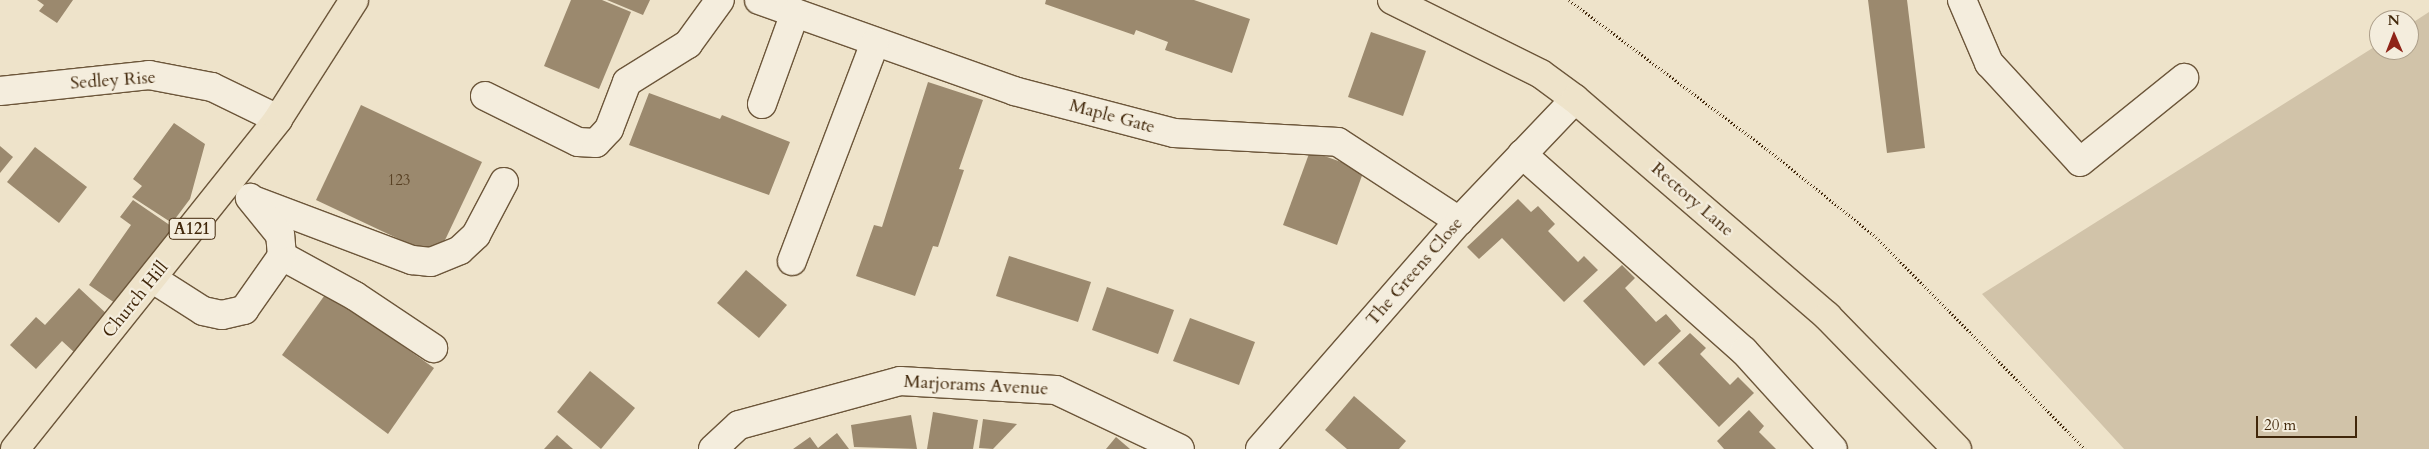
<!DOCTYPE html>
<style>
body{margin:0}
#map{position:relative;width:2429px;height:449px;overflow:hidden;background:#eee3ca;font-family:Cardo,serif}
div>[style]{position:absolute}
.green>*{inset:0;background:#d1c3a9}
.building>*{inset:0;background:#9b896e}
.path>*{height:3px;margin-top:-1.5px;transform-origin:0;background:repeating-linear-gradient(90deg,#41270a 0 1px,transparent 0 3.5px)}
.roads{filter:drop-shadow(1px 0 #6c563a) drop-shadow(-1px 0 #6c563a) drop-shadow(0 1px #6c563a) drop-shadow(0 -1px #6c563a)}
.minor>*{height:28px;margin:-14px;padding:0 14px;transform-origin:14px;border-radius:14px;background:#f4eddd}
.major>*{height:28px;margin:-14px;padding:0 14px;transform-origin:14px;border-radius:14px;background:#eee3ca}
span{translate:-50% -50%;white-space:nowrap;text-align:center;line-height:1.15;-webkit-text-stroke:4.5px #f4eddd;paint-order:stroke}
.number-label{font-size:15px;color:#584023}
.number-label span{-webkit-text-stroke-width:0}
.shield-label span{padding:1px 4px;background:#f4eddd;border:1px solid;border-radius:4px;-webkit-text-stroke-width:0}
.shield-label{font-size:16px;color:#41270a;font-weight:700}
.street-label{font-size:18px;color:#41270a}
.north{position:absolute;left:2369px;top:10px;width:50px;height:50px;box-sizing:border-box;background:#f4eddd;border:1px solid #ac9e89;border-radius:50%;rotate:359deg;font-size:14px;font-weight:700;line-height:20px;text-align:center;color:#41270a}
.north::after{content:'';display:block;margin:auto;width:18px;height:22px;background:#8f2418;clip-path:polygon(50% 0,100% 100%,50% 72%,0 100%)}
.scale{position:absolute;left:2256px;top:416px;width:101px;height:22px;box-sizing:border-box;border:2px solid #41270a;border-top:0;padding-left:6px;font-size:15px;line-height:18px;white-space:nowrap;color:#41270a;-webkit-text-stroke:4px #f4eddd;paint-order:stroke}
</style>
<div id="map">
<div class="green">
<i style="clip-path:polygon(2429px 12px,2429px 449px,2124px 449px,1982px 294px,2379px 44px,2379px 50px,2409px 50px,2409px 25px)"></i>
</div>
<div class="building">
<i style="clip-path:polygon(37px 0,73px 0,57px 23px,39px 11px,44px 5px)"></i>
<i style="clip-path:polygon(571px 0,602px 0,631px 12px,599px 89px,544px 66px)"></i>
<i style="clip-path:polygon(607px 0,650px 0,643px 15px)"></i>
<i style="clip-path:polygon(1046px 0,1194px 0,1250px 19px,1232px 73px,1165px 50px,1168px 42px,1136px 30px,1134px 35px,1045px 4px)"></i>
<i style="clip-path:polygon(1868px 0,1907px 0,1925px 148px,1887px 153px)"></i>
<i style="clip-path:polygon(1371px 32px,1426px 51px,1403px 116px,1348px 97px)"></i>
<i style="clip-path:polygon(928px 82px,983px 100px,959px 169px,964px 170px,938px 247px,933px 246px,915px 296px,856px 276px,874px 225px,882px 227px)"></i>
<i style="clip-path:polygon(649px 93px,720px 119px,722px 115px,790px 142px,769px 195px,629px 145px)"></i>
<i style="clip-path:polygon(361px 105px,482px 162px,437px 257px,316px 200px)"></i>
<i style="clip-path:polygon(174px 123px,205px 144px,190px 199px,172px 223px,132px 197px,142px 186px,133px 179px)"></i>
<i style="clip-path:polygon(0 146px,13px 157px,0 173px)"></i>
<i style="clip-path:polygon(35px 147px,87px 187px,59px 223px,7px 182px)"></i>
<i style="clip-path:polygon(1310px 151px,1364px 170px,1337px 245px,1283px 225px)"></i>
<i style="clip-path:polygon(1518px 199px,1531px 212px,1538px 206px,1555px 224px,1548px 231px,1578px 262px,1584px 256px,1598px 270px,1564px 302px,1502px 238px,1479px 259px,1467px 247px)"></i>
<i style="clip-path:polygon(133px 200px,174px 228px,125px 310px,89px 285px,131px 225px,120px 217px)"></i>
<i style="clip-path:polygon(1009px 256px,1091px 282px,1078px 322px,996px 296px)"></i>
<i style="clip-path:polygon(1622px 265px,1635px 278px,1625px 288px,1656px 322px,1666px 314px,1681px 331px,1644px 366px,1583px 301px)"></i>
<i style="clip-path:polygon(746px 270px,787px 305px,759px 338px,717px 303px)"></i>
<i style="clip-path:polygon(1107px 287px,1174px 310px,1158px 354px,1092px 330px)"></i>
<i style="clip-path:polygon(79px 288px,109px 316px,75px 353px,62px 341px,36px 369px,10px 345px,36px 317px,45px 325px)"></i>
<i style="clip-path:polygon(327px 292px,434px 368px,388px 434px,282px 355px)"></i>
<i style="clip-path:polygon(1190px 318px,1255px 342px,1239px 385px,1173px 361px)"></i>
<i style="clip-path:polygon(1690px 333px,1706px 348px,1700px 354px,1730px 385px,1738px 377px,1754px 393px,1719px 427px,1658px 363px)"></i>
<i style="clip-path:polygon(590px 371px,635px 408px,601px 449px,557px 412px)"></i>
<i style="clip-path:polygon(1354px 396px,1406px 441px,1399px 449px,1347px 449px,1325px 430px)"></i>
<i style="clip-path:polygon(1749px 410px,1764px 426px,1759px 432px,1776px 449px,1724px 449px,1717px 441px)"></i>
<i style="clip-path:polygon(933px 412px,978px 420px,973px 449px,927px 449px)"></i>
<i style="clip-path:polygon(911px 415px,917px 449px,854px 447px,851px 425px)"></i>
<i style="clip-path:polygon(983px 419px,1017px 424px,993px 449px,979px 448px)"></i>
<i style="clip-path:polygon(837px 433px,849px 449px,793px 449px,810px 437px,818px 448px)"></i>
<i style="clip-path:polygon(557px 435px,573px 449px,544px 449px)"></i>
<i style="clip-path:polygon(1116px 437px,1130px 449px,1106px 449px)"></i>
</div>
<div class="path">
<i style="left:1569px;top:0;width:248px;rotate:37deg"></i>
<i style="left:1767px;top:149px;width:140px;rotate:38.9deg"></i>
<i style="left:1876px;top:237px;width:298px;rotate:45.4deg"></i>
</div>
<div class="roads">
<div class="minor">
<i style="left:759px;top:0;width:271px;rotate:19.6deg"></i>
<i style="left:1014px;top:91px;width:165px;rotate:14.7deg"></i>
<i style="left:1174px;top:133px;width:164px;rotate:3.1deg"></i>
<i style="left:1338px;top:142px;width:145px;rotate:33.1deg"></i>
<i style="left:1962px;top:0;width:69px;rotate:66.8deg"></i>
<i style="left:1989px;top:63px;width:134px;rotate:47.4deg"></i>
<i style="left:2080px;top:162px;width:134px;rotate:-38.9deg"></i>
<i style="left:0;top:91px;width:150px;rotate:-6.1deg"></i>
<i style="left:149px;top:75px;width:64px;rotate:10.8deg"></i>
<i style="left:212px;top:87px;width:73px;rotate:25.9deg"></i>
<i style="left:485px;top:96px;width:104px;rotate:26.3deg"></i>
<i style="left:578px;top:142px;width:18px;rotate:3deg"></i>
<i style="left:596px;top:143px;width:19px;rotate:-47deg"></i>
<i style="left:609px;top:129px;width:50px;rotate:-69deg"></i>
<i style="left:627px;top:82px;width:72px;rotate:-31.9deg"></i>
<i style="left:688px;top:44px;width:54px;rotate:-54deg"></i>
<i style="left:762px;top:104px;width:97px;rotate:-70.1deg"></i>
<i style="left:1522px;top:154px;width:297px;rotate:41.6deg"></i>
<i style="left:1744px;top:351px;width:132px;rotate:47.8deg"></i>
<i style="left:253px;top:200px;width:170px;rotate:20.7deg"></i>
<i style="left:412px;top:260px;width:19px;rotate:6deg"></i>
<i style="left:431px;top:262px;width:31px;rotate:-22deg"></i>
<i style="left:460px;top:250px;width:22px;rotate:-43deg"></i>
<i style="left:476px;top:235px;width:60px;rotate:-62.2deg"></i>
<i style="left:282px;top:256px;width:83px;rotate:28.7deg"></i>
<i style="left:355px;top:296px;width:94px;rotate:33.7deg"></i>
<i style="left:792px;top:261px;width:233px;rotate:-69.2deg"></i>
<i style="left:153px;top:279px;width:59px;rotate:32.6deg"></i>
<i style="left:203px;top:311px;width:19px;rotate:12deg"></i>
<i style="left:222px;top:315px;width:23px;rotate:-13deg"></i>
<i style="left:244px;top:310px;width:66px;rotate:-54.9deg"></i>
<i style="left:282px;top:256px;width:21px;rotate:-95deg"></i>
<i style="left:280px;top:235px;width:48px;rotate:-129deg"></i>
<i style="left:713px;top:449px;width:35px;rotate:-43deg"></i>
<i style="left:739px;top:425px;width:167px;rotate:-15.3deg"></i>
<i style="left:900px;top:381px;width:156px;rotate:3.3deg"></i>
<i style="left:1056px;top:390px;width:137px;rotate:25.4deg"></i>
<i style="left:1260px;top:449px;width:303px;rotate:-48.9deg"></i>
<i style="left:1459px;top:221px;width:168px;rotate:-46.4deg"></i>
</div>
<div class="major">
<i style="left:1392px;top:0;width:166px;rotate:26.4deg"></i>
<i style="left:1541px;top:74px;width:42px;rotate:36.3deg"></i>
<i style="left:1575px;top:99px;width:333px;rotate:40.7deg"></i>
<i style="left:1827px;top:316px;width:186px;rotate:45.7deg"></i>
<i style="left:15px;top:449px;width:422px;rotate:-51.4deg"></i>
<i style="left:278px;top:119px;width:141px;rotate:-57.4deg"></i>
</div>
</div>
<div class="number-label">
<span style="left:399px;top:181px">123</span>
</div>
<div class="shield-label">
<span style="left:192px;top:229px">A121</span>
</div>
<div class="street-label">
<span style="left:113px;top:81px;rotate:-4deg">Sedley Rise</span>
<span style="left:1112px;top:117px;rotate:15deg">Maple Gate</span>
<span style="left:1692px;top:200px;rotate:41deg">Rectory Lane</span>
<span style="left:1415px;top:272px;rotate:-49deg">The Greens Close</span>
<span style="left:136px;top:300px;rotate:-51deg">Church Hill</span>
<span style="left:976px;top:386px;rotate:3deg">Marjorams Avenue</span>
</div>
<div class="north">N</div>
<div class="scale">20 m</div>
</div>
